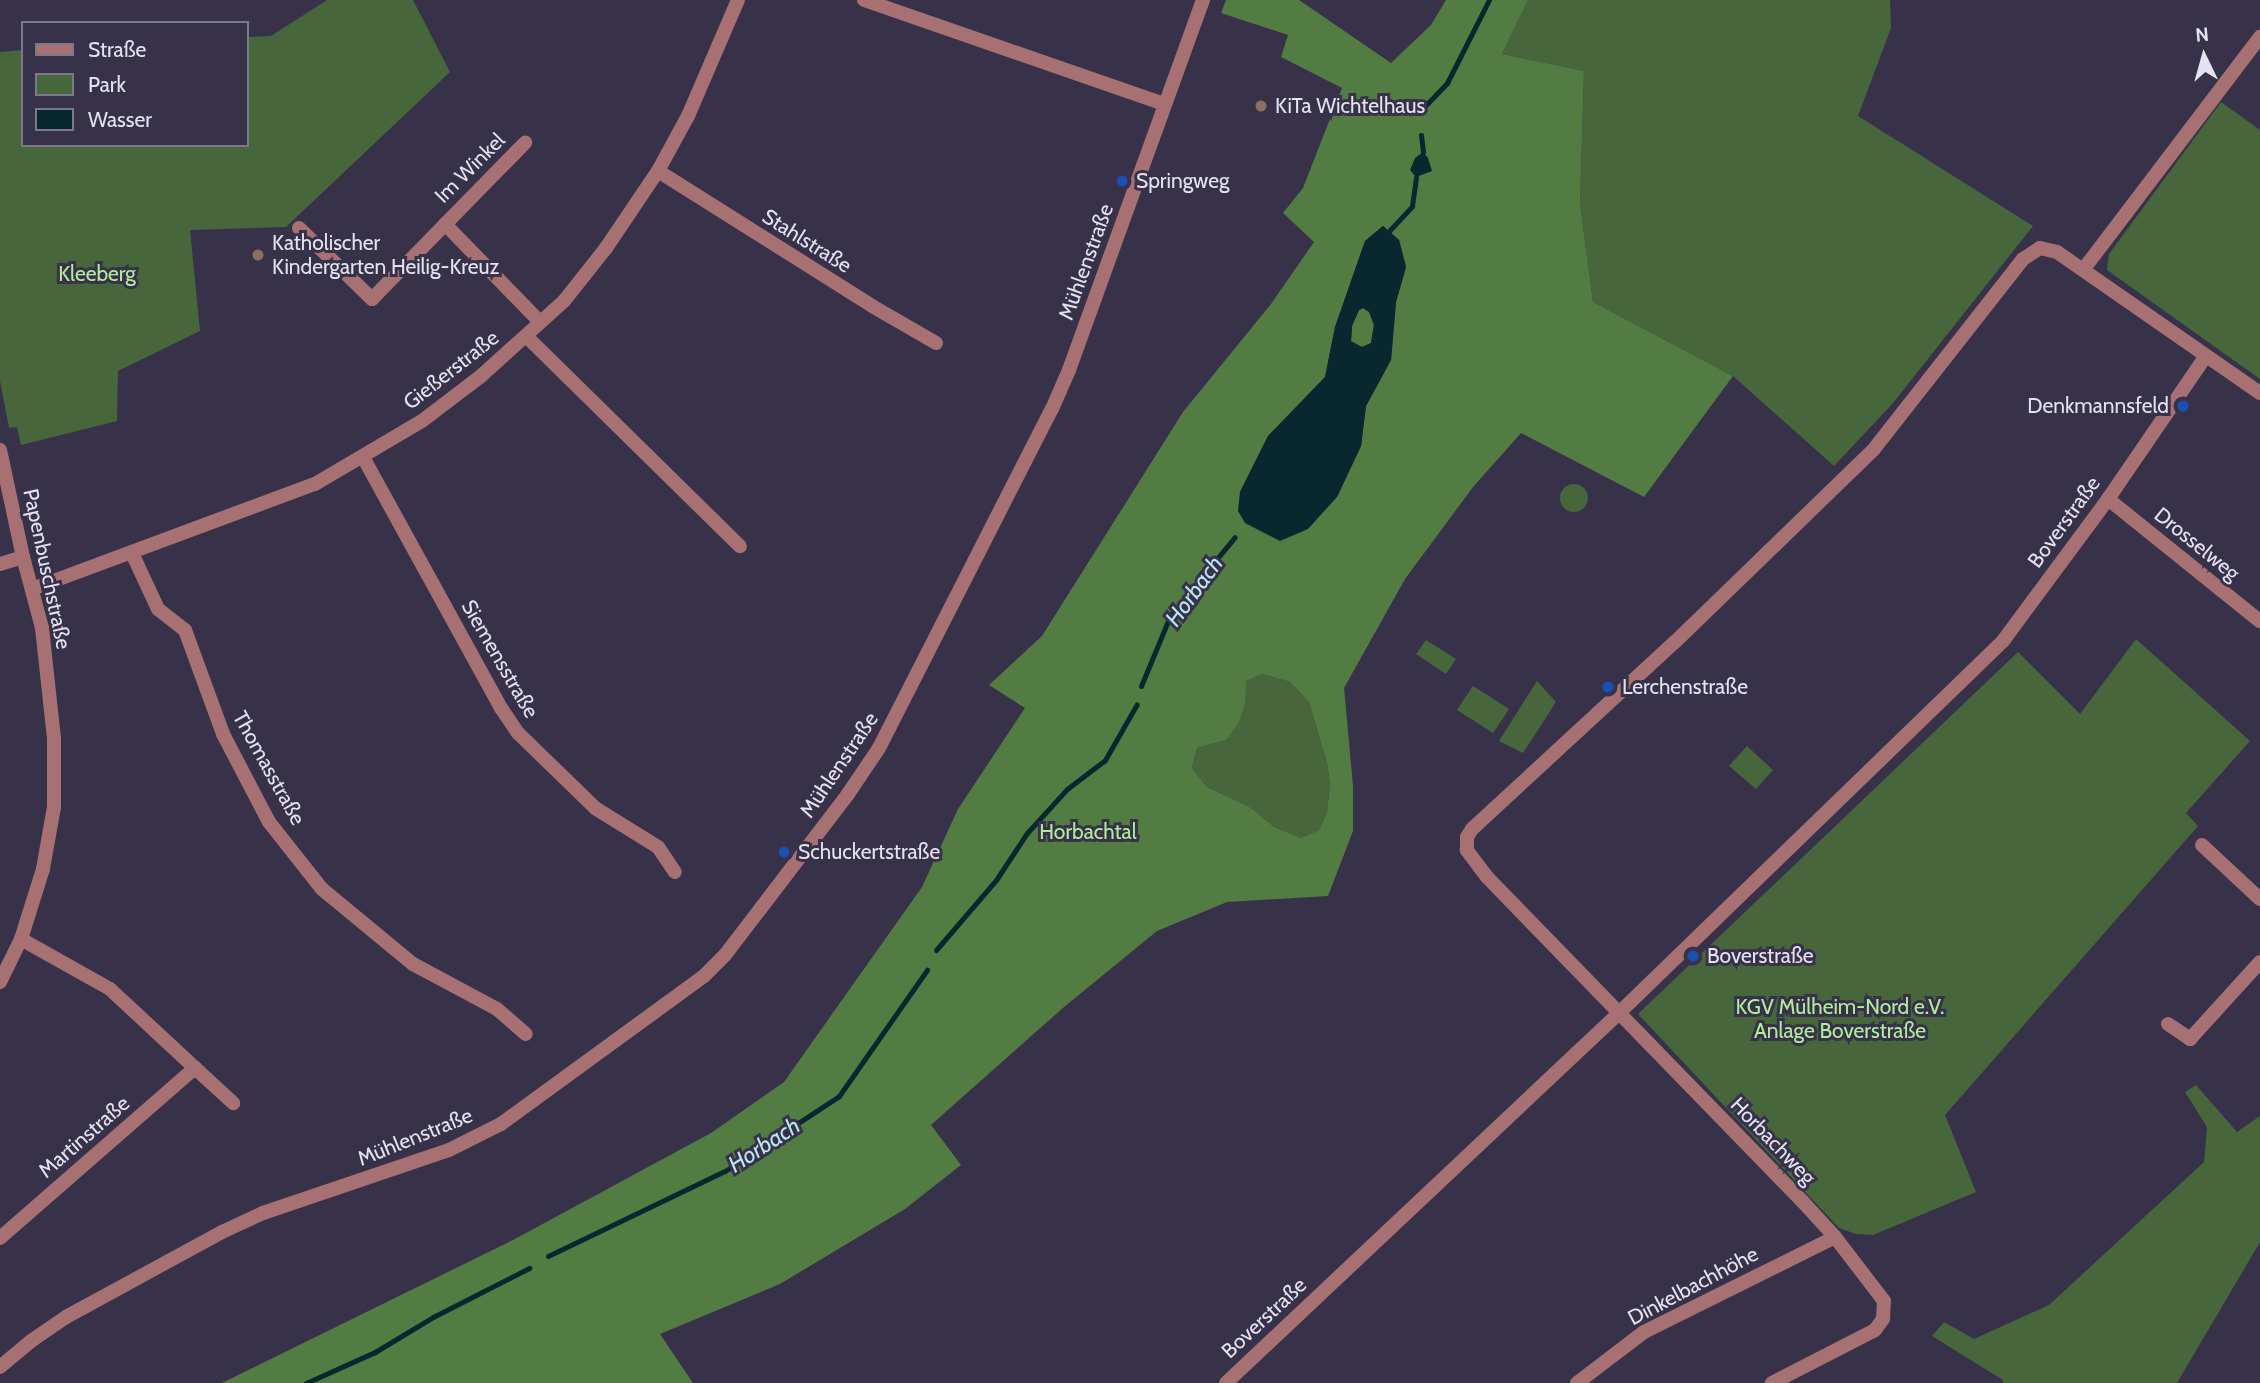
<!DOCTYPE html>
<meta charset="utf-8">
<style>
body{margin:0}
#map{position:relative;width:2260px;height:1383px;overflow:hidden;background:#373249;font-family:Cabin,sans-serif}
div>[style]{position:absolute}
.green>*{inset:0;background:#47663c}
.round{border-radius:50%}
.forest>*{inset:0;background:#537c43}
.water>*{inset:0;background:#08272f}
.stream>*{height:5px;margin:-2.5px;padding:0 2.5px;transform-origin:2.5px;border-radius:2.5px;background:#08272f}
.minor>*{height:14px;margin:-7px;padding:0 7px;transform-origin:7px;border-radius:7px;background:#a77072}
.tertiary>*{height:14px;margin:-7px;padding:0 7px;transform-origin:7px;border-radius:7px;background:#a77072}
.dots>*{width:19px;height:19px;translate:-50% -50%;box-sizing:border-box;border:4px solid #373249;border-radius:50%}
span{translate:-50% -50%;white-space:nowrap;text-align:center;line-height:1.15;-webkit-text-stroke:6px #373249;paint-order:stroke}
.poi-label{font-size:21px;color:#e4e2f1}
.left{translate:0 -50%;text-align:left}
.right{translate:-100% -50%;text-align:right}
.street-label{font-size:21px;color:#e4e2f1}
.park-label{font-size:21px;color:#b0ed9a}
.water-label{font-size:23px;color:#bae7f5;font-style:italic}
.legend{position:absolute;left:21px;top:21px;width:228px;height:126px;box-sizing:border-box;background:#373249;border:2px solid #7c788c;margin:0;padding:9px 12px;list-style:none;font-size:21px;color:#e4e2f1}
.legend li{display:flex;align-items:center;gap:14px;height:35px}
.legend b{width:35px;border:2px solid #7c788c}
.north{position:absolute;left:2169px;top:21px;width:70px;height:70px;-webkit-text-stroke:5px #373249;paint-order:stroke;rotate:355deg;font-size:19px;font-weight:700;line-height:28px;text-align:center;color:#e4e2f1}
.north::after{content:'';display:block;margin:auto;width:24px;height:32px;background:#e4e2f1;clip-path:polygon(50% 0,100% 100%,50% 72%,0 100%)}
</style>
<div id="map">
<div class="green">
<i style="clip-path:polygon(327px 0,413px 0,450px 72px,286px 227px,190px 230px,200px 331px,118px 371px,117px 421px,21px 445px,17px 427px,9px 428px,0 381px,0 52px,23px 50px,23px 145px,247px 145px,247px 37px,271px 36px)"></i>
<i style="clip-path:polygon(1528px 0,1890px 0,1891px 28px,1858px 116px,2033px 226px,1893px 403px,1834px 466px,1733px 376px,1593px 302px,1580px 204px,1584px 71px,1502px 54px)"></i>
<i style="clip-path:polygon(2221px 102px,2260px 130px,2260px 379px,2107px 270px,2109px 254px)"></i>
<i class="round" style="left:1560px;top:484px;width:28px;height:28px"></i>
<i style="clip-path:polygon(2136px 639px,2250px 741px,2186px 813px,2198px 826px,1945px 1115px,1976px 1192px,1873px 1235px,1856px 1234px,1839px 1228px,1638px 1014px,2018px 652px,2080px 714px)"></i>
<i style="clip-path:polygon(1426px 640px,1456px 659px,1446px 674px,1416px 654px)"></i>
<i style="clip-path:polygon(1262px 674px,1290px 682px,1309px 702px,1327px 763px,1330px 783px,1327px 813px,1319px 830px,1301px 838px,1274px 827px,1250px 807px,1207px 787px,1192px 768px,1197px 748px,1226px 740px,1245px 704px,1245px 681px)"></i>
<i style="clip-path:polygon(1537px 681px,1556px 702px,1523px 753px,1499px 741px)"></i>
<i style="clip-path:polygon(1473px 686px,1509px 709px,1493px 733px,1457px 710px)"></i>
<i style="clip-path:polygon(1747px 746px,1773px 770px,1756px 789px,1729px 766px)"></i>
<i style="clip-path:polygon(2196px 1085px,2237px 1132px,2260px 1116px,2260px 1242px,2177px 1383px,2003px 1383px,2003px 1380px,1932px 1336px,1944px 1322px,1974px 1339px,2049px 1305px,2204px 1162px,2207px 1127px,2185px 1092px)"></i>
</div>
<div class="forest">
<i style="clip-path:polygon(evenodd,1226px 0,1299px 0,1391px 63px,1431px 25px,1446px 0,1528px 0,1502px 54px,1584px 71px,1580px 204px,1593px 302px,1733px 376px,1644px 497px,1521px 433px,1473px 487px,1405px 579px,1344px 688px,1353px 786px,1353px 831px,1328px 896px,1227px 902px,1157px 931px,1064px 1007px,931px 1125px,961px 1165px,905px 1209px,780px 1284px,660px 1334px,693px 1383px,222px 1383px,513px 1240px,711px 1133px,784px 1082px,922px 887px,958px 809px,1025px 708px,989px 685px,1042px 636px,1183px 412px,1271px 304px,1314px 242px,1283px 213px,1303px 188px,1342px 88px,1281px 57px,1288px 35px,1221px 13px,1226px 0,1383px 226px,1399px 240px,1406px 267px,1396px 302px,1391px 360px,1366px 406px,1361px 446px,1337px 497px,1240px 492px,1268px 436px,1325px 377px,1335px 327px,1365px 241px,1383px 226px,1226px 0,1262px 674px,1290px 682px,1309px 702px,1327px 763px,1330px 783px,1327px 813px,1319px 830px,1301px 838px,1274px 827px,1250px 807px,1207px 787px,1192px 768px,1197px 748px,1226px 740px,1239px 722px,1245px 704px,1246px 681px,1262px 674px)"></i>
<i style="clip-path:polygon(1363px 308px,1369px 311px,1374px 325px,1371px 343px,1362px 347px,1351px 342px,1352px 326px,1359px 310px)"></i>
</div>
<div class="water">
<i style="clip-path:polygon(1423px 152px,1428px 158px,1432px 171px,1416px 177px,1410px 170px,1415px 158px)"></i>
<i style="clip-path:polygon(evenodd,1383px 226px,1399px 240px,1406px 267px,1396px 302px,1391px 360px,1366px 406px,1361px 446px,1337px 497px,1308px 529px,1280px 541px,1245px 523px,1238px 511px,1240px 492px,1268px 436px,1325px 377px,1335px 327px,1365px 241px,1383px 226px,1363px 308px,1369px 312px,1374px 325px,1371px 343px,1362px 347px,1351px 341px,1352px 326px,1359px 310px,1363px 308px)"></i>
</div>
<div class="stream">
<i style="left:1423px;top:108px;width:35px;rotate:-46deg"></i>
<i style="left:1447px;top:83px;width:93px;rotate:-63.2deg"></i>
<i style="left:1421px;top:135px;width:17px;rotate:83deg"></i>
<i style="left:1389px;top:231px;width:34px;rotate:-47deg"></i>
<i style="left:1412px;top:206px;width:29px;rotate:-82deg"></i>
<i style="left:1141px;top:686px;width:76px;rotate:-67.5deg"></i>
<i style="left:1170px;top:616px;width:102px;rotate:-50.6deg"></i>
<i style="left:936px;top:950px;width:92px;rotate:-49.4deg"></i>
<i style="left:996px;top:880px;width:56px;rotate:-56.6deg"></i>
<i style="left:1027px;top:833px;width:59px;rotate:-47.7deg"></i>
<i style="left:1067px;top:789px;width:48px;rotate:-37.3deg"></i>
<i style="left:1105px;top:760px;width:64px;rotate:-60.3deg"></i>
<i style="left:548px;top:1256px;width:196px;rotate:-25.7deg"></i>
<i style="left:725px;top:1171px;width:136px;rotate:-33.3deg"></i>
<i style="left:839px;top:1096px;width:154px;rotate:-55.1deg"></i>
<i style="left:306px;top:1383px;width:76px;rotate:-24.2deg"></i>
<i style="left:375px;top:1352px;width:68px;rotate:-31.1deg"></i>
<i style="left:433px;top:1317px;width:108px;rotate:-27deg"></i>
</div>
<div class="minor">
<i style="left:864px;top:0;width:318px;rotate:19.1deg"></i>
<i style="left:658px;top:171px;width:253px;rotate:32.2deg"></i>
<i style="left:872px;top:306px;width:74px;rotate:30deg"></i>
<i style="left:445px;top:224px;width:136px;rotate:45.9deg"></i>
<i style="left:299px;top:228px;width:102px;rotate:44.2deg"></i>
<i style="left:372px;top:299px;width:219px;rotate:-45.6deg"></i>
<i style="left:2083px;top:270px;width:293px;rotate:-52.8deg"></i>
<i style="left:526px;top:336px;width:300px;rotate:44.5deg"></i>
<i style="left:0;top:450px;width:109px;rotate:77.9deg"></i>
<i style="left:23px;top:557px;width:73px;rotate:75deg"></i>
<i style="left:42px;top:628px;width:111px;rotate:83.8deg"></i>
<i style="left:54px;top:738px;width:69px;rotate:90deg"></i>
<i style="left:54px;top:807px;width:63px;rotate:100.1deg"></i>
<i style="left:43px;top:869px;width:73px;rotate:107.4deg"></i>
<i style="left:21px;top:939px;width:48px;rotate:116deg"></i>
<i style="left:363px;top:457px;width:286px;rotate:61.2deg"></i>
<i style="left:501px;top:708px;width:30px;rotate:56deg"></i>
<i style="left:518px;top:733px;width:107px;rotate:44.2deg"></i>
<i style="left:595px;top:808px;width:74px;rotate:31.8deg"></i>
<i style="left:658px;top:847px;width:30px;rotate:56deg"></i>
<i style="left:2108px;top:499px;width:195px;rotate:38.8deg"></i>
<i style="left:132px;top:553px;width:62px;rotate:65.1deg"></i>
<i style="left:158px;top:609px;width:34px;rotate:38deg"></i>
<i style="left:185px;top:630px;width:111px;rotate:69.9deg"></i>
<i style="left:223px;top:734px;width:99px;rotate:62.4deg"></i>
<i style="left:269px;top:822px;width:85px;rotate:51.7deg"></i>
<i style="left:322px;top:889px;width:118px;rotate:39.5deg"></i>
<i style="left:413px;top:964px;width:95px;rotate:28.2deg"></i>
<i style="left:497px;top:1009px;width:38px;rotate:41deg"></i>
<i style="left:0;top:564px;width:24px;rotate:-17deg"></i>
<i style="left:32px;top:589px;width:302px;rotate:-20.4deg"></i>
<i style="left:315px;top:484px;width:124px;rotate:-30.5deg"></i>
<i style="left:422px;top:421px;width:74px;rotate:-37.3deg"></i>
<i style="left:481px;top:376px;width:112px;rotate:-42.1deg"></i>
<i style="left:564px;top:301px;width:68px;rotate:-51.6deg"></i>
<i style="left:606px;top:248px;width:93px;rotate:-56deg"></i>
<i style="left:658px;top:171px;width:63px;rotate:-61.4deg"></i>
<i style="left:688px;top:116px;width:126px;rotate:-66.7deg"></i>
<i style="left:2202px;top:845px;width:79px;rotate:43deg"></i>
<i style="left:2168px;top:1024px;width:27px;rotate:34deg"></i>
<i style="left:2190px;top:1039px;width:104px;rotate:-47.7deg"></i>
<i style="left:195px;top:1068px;width:52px;rotate:42.6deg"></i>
<i style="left:0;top:1238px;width:259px;rotate:-41.1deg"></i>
<i style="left:195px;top:1068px;width:116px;rotate:-137.1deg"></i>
<i style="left:110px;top:989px;width:102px;rotate:-150.7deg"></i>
<i style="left:1226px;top:1383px;width:540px;rotate:-43.27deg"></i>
<i style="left:1619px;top:1013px;width:535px;rotate:-44.09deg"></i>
<i style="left:2003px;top:641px;width:177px;rotate:-53.5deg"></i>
<i style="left:2108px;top:499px;width:173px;rotate:-55.6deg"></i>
<i style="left:1577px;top:1383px;width:84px;rotate:-37.3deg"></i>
<i style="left:1644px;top:1332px;width:213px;rotate:-26.4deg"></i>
<i style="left:1772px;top:1383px;width:116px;rotate:-27.2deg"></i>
<i style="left:1875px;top:1330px;width:14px;rotate:-54deg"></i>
<i style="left:1883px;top:1319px;width:18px;rotate:-87deg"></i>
<i style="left:1884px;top:1301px;width:81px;rotate:-127.4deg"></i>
<i style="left:1835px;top:1237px;width:47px;rotate:-132.4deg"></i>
<i style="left:1803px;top:1202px;width:453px;rotate:-134.2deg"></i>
<i style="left:1487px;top:877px;width:34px;rotate:-127deg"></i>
<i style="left:1467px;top:850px;width:13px;rotate:-90deg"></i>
<i style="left:1467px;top:837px;width:9px;rotate:-58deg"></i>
<i style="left:1472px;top:829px;width:276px;rotate:-42.7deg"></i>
<i style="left:1675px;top:642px;width:277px;rotate:-44.1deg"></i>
<i style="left:1874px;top:449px;width:241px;rotate:-51.9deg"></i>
<i style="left:2023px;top:259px;width:20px;rotate:-33deg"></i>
<i style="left:2040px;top:248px;width:17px;rotate:13deg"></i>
<i style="left:2057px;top:252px;width:247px;rotate:34.8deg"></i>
</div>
<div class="tertiary">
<i style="left:0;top:1367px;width:40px;rotate:-40deg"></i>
<i style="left:31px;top:1341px;width:42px;rotate:-34.4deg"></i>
<i style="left:66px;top:1317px;width:178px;rotate:-28.6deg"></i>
<i style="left:222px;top:1232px;width:45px;rotate:-24.9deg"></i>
<i style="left:263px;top:1213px;width:196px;rotate:-18.7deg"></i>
<i style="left:449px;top:1150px;width:58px;rotate:-26.6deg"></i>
<i style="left:501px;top:1124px;width:251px;rotate:-36.1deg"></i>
<i style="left:704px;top:976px;width:30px;rotate:-45deg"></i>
<i style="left:725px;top:955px;width:203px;rotate:-52.6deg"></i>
<i style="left:848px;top:794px;width:55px;rotate:-56deg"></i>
<i style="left:879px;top:748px;width:381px;rotate:-63deg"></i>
<i style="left:1052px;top:409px;width:43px;rotate:-66.4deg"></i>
<i style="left:1069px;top:370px;width:394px;rotate:-70.1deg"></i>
</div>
<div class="dots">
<i style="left:1261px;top:106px;background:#8d6e63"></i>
<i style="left:1122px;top:181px;background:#1a4fb4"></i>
<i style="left:258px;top:255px;background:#8d6e63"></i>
<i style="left:2183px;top:406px;background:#1a4fb4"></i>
<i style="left:1608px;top:687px;background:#1a4fb4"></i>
<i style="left:784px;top:852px;background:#1a4fb4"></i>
<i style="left:1693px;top:956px;background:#1a4fb4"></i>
</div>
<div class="poi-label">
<span class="left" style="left:1275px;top:106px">KiTa Wichtelhaus</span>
<span class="left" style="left:1136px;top:181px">Springweg</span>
<span class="left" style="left:272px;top:255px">Katholischer<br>Kindergarten Heilig-Kreuz</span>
<span class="right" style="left:2169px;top:406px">Denkmannsfeld</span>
<span class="left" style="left:1622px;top:687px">Lerchenstraße</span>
<span class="left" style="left:798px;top:852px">Schuckertstraße</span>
<span class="left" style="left:1707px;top:956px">Boverstraße</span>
</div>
<div class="street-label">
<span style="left:470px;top:168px;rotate:-45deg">Im Winkel</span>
<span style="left:807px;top:241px;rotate:32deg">Stahlstraße</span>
<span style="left:1086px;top:262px;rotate:-70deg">Mühlenstraße</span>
<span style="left:451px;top:370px;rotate:-38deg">Gießerstraße</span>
<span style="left:2064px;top:522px;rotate:-54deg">Boverstraße</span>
<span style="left:2197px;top:544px;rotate:39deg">Drosselweg</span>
<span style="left:47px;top:569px;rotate:78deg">Papenbuschstraße</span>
<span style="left:500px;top:659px;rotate:60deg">Siemensstraße</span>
<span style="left:839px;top:765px;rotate:-56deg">Mühlenstraße</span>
<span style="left:269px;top:768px;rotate:61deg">Thomasstraße</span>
<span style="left:84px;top:1137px;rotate:-41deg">Martinstraße</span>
<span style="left:415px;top:1137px;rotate:-22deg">Mühlenstraße</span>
<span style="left:1773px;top:1141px;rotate:46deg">Horbachweg</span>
<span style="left:1693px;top:1286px;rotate:-28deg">Dinkelbachhöhe</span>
<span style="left:1264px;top:1318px;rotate:-43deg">Boverstraße</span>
</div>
<div class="park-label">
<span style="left:97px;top:274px">Kleeberg</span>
<span style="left:1088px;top:832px">Horbachtal</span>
<span style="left:1840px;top:1019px">KGV Mülheim-Nord e.V.<br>Anlage Boverstraße</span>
</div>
<div class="water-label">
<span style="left:1194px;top:591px;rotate:-54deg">Horbach</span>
<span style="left:764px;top:1145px;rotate:-33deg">Horbach</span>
</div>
<ul class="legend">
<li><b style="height:9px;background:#a77072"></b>Straße</li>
<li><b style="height:19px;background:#47663c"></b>Park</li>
<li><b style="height:19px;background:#08272f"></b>Wasser</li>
</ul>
<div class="north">N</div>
</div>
